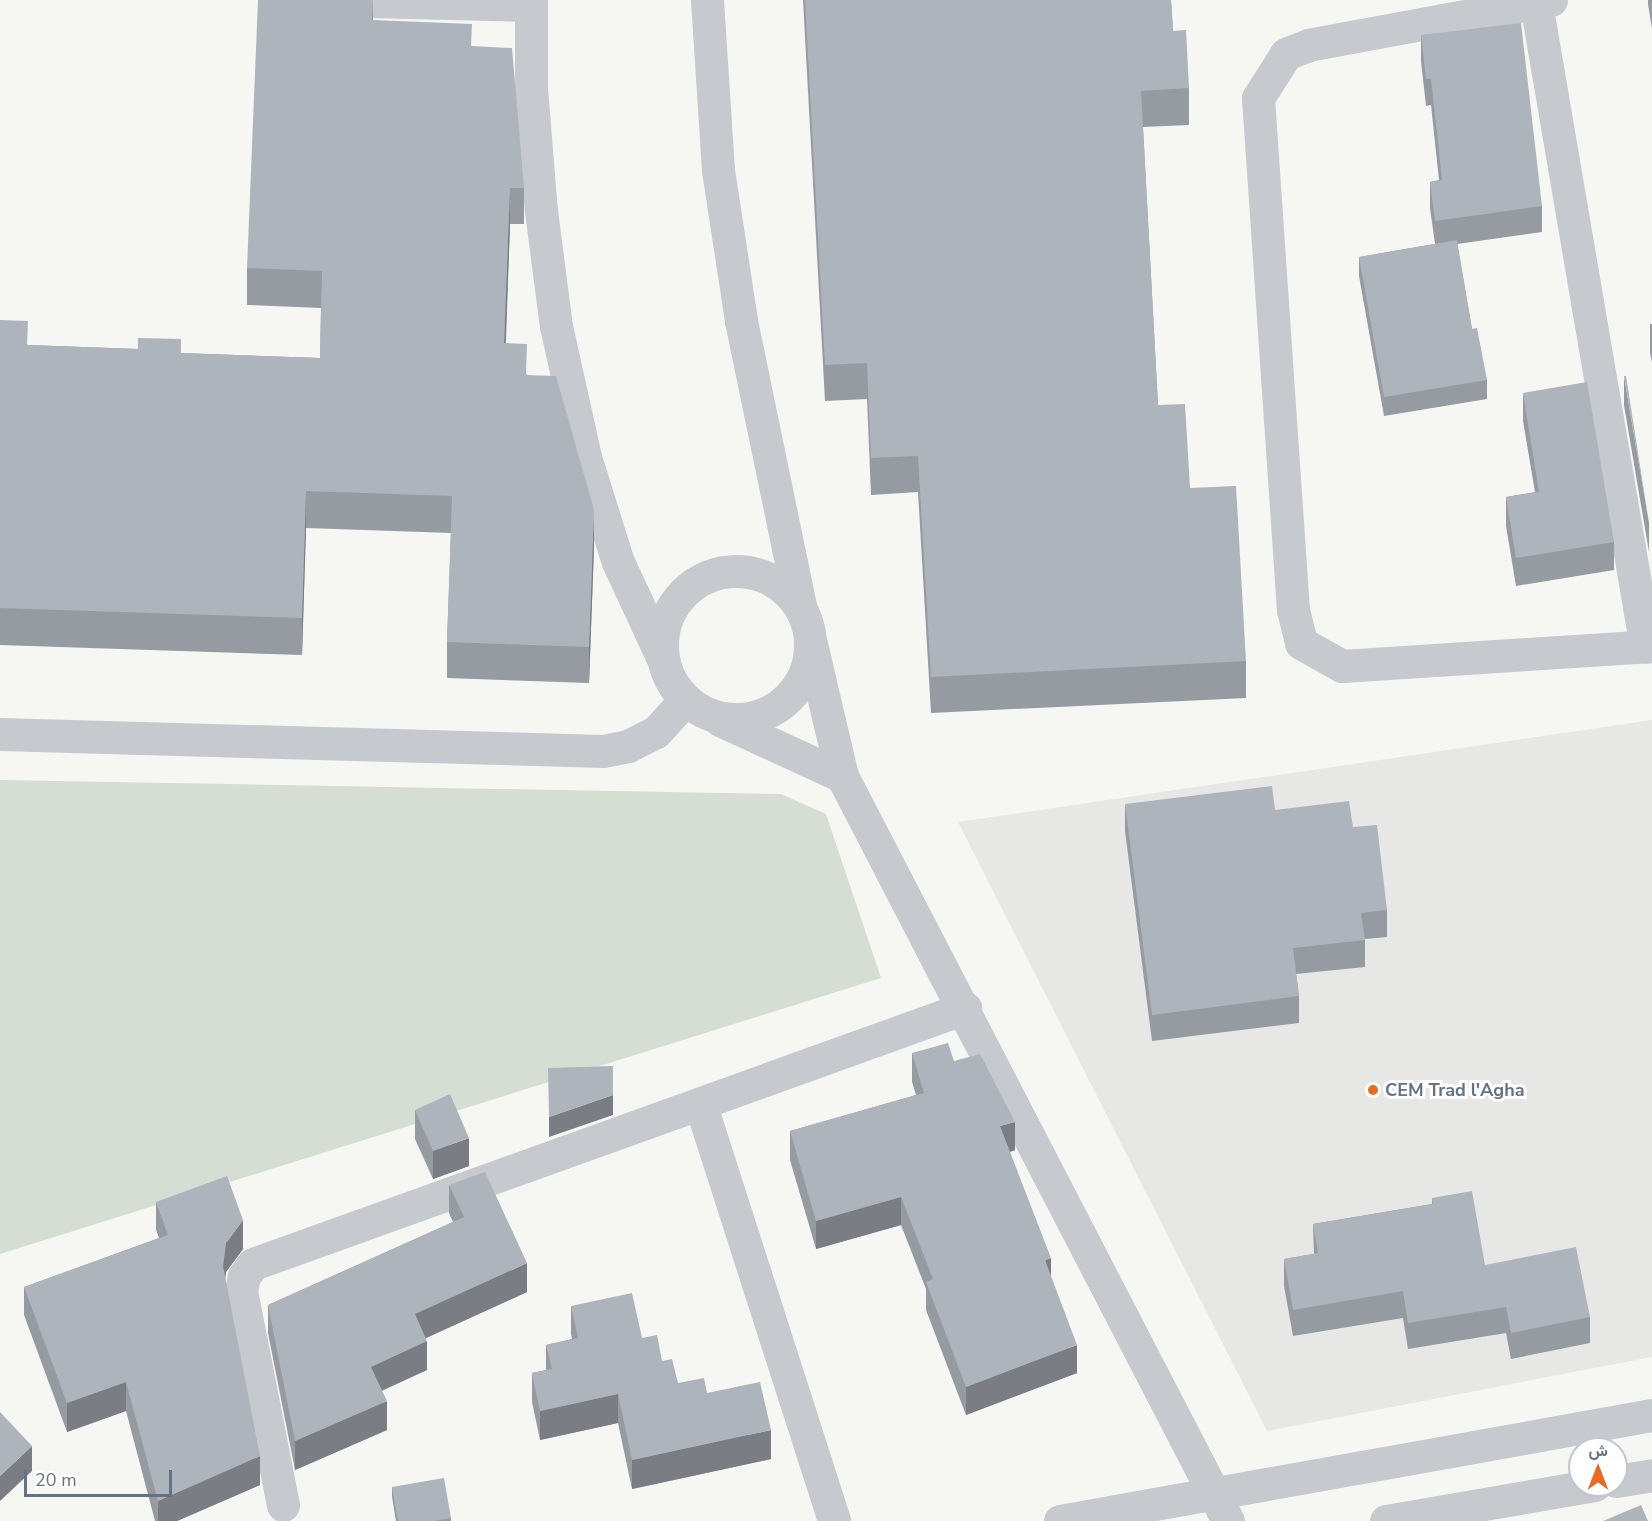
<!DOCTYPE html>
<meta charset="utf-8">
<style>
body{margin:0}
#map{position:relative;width:1652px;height:1521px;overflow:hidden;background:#f6f7f3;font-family:"Nunito Sans",Vazirmatn,sans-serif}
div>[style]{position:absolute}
.built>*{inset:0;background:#e7e8e6}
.green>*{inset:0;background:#d6ded4}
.minor>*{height:33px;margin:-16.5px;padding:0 16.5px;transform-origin:16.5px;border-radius:16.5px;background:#c6c9cd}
.minor>.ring{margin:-16.5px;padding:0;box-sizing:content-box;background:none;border:33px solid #c6c9cd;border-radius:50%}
.tertiary>*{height:33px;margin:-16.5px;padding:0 16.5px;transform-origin:16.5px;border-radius:16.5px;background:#c6c9cd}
.wall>*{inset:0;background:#969ba2}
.shaded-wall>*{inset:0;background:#7a7e84}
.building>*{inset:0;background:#aeb4bc}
.dots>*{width:16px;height:16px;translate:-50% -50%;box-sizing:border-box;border:3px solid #fff;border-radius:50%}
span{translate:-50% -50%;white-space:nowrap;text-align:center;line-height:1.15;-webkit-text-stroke:6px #fff;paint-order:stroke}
.poi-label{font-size:18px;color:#647286;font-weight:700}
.left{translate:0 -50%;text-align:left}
.north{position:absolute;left:1568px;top:1437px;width:60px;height:60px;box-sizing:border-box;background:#fff;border:2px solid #c1c7cf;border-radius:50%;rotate:0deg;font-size:16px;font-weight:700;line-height:24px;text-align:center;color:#647286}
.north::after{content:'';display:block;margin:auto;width:21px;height:27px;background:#ea6b20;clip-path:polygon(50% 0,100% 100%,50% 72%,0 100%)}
.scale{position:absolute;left:24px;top:1470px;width:148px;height:27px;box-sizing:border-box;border:3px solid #647286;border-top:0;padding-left:8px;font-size:18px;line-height:21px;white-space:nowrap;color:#647286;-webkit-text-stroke:4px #fff;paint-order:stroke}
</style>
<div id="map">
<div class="built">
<i style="clip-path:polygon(1652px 720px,1652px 1357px,1267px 1431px,958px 822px)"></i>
</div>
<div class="green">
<i style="clip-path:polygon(0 780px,781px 794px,826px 814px,881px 978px,0 1254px)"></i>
</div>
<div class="minor">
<i style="left:327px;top:0;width:204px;rotate:1.4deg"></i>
<i style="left:531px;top:0;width:88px;rotate:90deg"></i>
<i style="left:531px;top:88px;width:123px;rotate:85.4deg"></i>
<i style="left:541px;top:211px;width:116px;rotate:82.6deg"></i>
<i style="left:556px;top:326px;width:134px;rotate:77.5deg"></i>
<i style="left:585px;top:457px;width:110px;rotate:72.6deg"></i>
<i style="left:618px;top:562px;width:105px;rotate:65.1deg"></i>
<i style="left:707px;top:0;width:170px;rotate:86.3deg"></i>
<i style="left:718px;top:170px;width:153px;rotate:81.3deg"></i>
<i style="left:741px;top:321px;width:292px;rotate:78.3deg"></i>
<i style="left:1551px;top:0;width:246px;rotate:169.5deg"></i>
<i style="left:1309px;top:45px;width:25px;rotate:159deg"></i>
<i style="left:1286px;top:54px;width:52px;rotate:122.5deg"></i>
<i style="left:1258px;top:98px;width:513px;rotate:86.09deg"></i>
<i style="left:1293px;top:610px;width:34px;rotate:76deg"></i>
<i style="left:1301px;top:643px;width:47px;rotate:29.3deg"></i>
<i style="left:1342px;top:666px;width:311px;rotate:-3.7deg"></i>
<i style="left:1536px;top:3px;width:653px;rotate:80.31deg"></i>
<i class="ring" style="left:662px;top:571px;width:115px;height:115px"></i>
<i style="left:811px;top:644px;width:136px;rotate:76.8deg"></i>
<i style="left:842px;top:776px;width:839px;rotate:62.61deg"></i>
<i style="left:720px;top:720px;width:134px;rotate:24.7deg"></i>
<i style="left:0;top:734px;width:603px;rotate:1.61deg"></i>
<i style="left:603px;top:751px;width:25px;rotate:-11deg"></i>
<i style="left:628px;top:746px;width:31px;rotate:-27deg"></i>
<i style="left:656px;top:732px;width:43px;rotate:-47.8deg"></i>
<i style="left:701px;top:1106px;width:436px;rotate:72.2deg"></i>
<i style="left:283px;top:1505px;width:218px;rotate:-101.1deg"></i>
<i style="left:241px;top:1291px;width:15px;rotate:-79deg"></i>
<i style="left:244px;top:1276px;width:15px;rotate:-53deg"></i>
<i style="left:253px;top:1264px;width:757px;rotate:-19.78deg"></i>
</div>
<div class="tertiary">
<i style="left:1616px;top:1481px;width:36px;rotate:-9deg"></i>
<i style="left:1060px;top:1521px;width:601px;rotate:-10.15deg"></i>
<i style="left:1386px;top:1521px;width:212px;rotate:-9.8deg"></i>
</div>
<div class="wall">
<i style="clip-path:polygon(373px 0,373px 20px,472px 46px,524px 188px,524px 224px,510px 224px,506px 343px,527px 375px,594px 547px,589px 683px,447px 678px,447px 642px,451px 533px,306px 528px,302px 655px,0 645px,0 320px,28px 345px,138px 349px,181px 353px,320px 358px,321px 308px,247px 305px,247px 268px)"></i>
<i style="clip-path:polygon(803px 0,1171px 0,1173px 31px,1189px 88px,1189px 125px,1143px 127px,1158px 405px,1190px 488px,1246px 661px,1246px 698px,931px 713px,918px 492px,871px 495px,867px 399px,825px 401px)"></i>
<i style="clip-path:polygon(1648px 0,1652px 0,1652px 29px,1648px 4px)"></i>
<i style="clip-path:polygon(1421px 35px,1542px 206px,1542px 232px,1457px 244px,1472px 329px,1487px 380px,1487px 399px,1384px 416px,1359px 276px,1359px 257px,1435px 244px,1430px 208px,1430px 182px,1439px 180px,1431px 105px,1426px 106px,1421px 61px)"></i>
<i style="clip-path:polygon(1650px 324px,1652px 324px,1652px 362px,1650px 353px)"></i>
<i style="clip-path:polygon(1624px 376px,1649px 523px,1649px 552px,1624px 405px)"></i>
<i style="clip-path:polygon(1523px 393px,1614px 542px,1614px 570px,1516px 586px,1506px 526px,1506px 497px,1535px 492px,1523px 421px)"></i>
<i style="clip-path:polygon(1125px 804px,1275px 810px,1353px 827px,1387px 910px,1387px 937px,1365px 939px,1365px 967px,1296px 974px,1299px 996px,1299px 1023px,1152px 1041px,1125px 831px)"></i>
<i style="clip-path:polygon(912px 1053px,954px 1061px,1015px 1150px,1010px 1152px,1077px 1373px,966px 1415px,926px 1310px,926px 1289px,901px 1225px,816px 1249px,790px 1160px,790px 1131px,916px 1095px,912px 1082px)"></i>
<i style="clip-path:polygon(415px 1110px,469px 1166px,433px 1179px,415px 1139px)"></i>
<i style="clip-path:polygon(449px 1185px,527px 1292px,426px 1338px,427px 1370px,382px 1391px,387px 1430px,295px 1470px,268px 1333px,268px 1305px,453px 1222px,449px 1213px)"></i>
<i style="clip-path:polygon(1432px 1198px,1485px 1265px,1590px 1317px,1590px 1343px,1511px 1359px,1506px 1333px,1408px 1349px,1403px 1318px,1293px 1336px,1284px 1286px,1284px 1259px,1314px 1254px,1313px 1224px,1432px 1204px)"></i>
<i style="clip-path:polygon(156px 1202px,243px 1249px,226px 1272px,225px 1278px,260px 1485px,177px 1521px,155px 1521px,126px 1411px,67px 1432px,24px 1315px,24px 1287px,159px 1238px,156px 1230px)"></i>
<i style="clip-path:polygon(571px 1306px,642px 1338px,662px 1361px,678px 1383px,707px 1393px,771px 1459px,632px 1489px,618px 1423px,540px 1440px,532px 1402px,532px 1373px,546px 1370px,546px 1345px,572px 1339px,571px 1334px)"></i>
<i style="clip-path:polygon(392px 1487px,451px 1518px,451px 1521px,396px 1521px,392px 1497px)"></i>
</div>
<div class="shaded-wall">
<i style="clip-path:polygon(510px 188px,510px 224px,504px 379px,504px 343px)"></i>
<i style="clip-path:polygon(306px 491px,306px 528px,302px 655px,302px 618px)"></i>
<i style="clip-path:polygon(594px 510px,594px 547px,589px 683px,589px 647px)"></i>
<i style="clip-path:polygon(613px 1095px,613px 1115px,549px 1137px,549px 1117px)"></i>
<i style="clip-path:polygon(1015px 1122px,1015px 1150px,1000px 1155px,1000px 1126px)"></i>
<i style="clip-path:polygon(469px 1138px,469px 1166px,433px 1179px,433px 1151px)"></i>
<i style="clip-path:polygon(901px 1197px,901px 1225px,816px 1249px,816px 1221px)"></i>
<i style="clip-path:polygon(243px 1220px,243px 1249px,226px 1272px,223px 1295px,223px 1266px,226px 1243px)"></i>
<i style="clip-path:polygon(1051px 1258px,1051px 1286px,1045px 1260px)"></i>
<i style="clip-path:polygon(527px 1263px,527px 1292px,415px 1343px,415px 1314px)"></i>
<i style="clip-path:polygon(427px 1341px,427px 1370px,371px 1395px,371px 1367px)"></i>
<i style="clip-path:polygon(1077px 1345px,1077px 1373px,966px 1415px,966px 1387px)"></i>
<i style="clip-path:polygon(126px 1382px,126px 1411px,67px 1432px,67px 1403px)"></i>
<i style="clip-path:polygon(618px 1394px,618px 1423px,540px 1440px,540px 1411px)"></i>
<i style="clip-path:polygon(387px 1401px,387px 1430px,295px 1470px,295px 1441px)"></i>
<i style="clip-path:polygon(771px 1430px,771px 1459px,632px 1489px,632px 1460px)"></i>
<i style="clip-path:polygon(32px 1446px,32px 1471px,0 1501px,0 1476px)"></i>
<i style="clip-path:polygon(260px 1456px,260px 1485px,177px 1521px,158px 1521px,158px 1501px)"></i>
</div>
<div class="building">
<i style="clip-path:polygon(258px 0,373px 0,372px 20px,472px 24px,471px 46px,512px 48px,524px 188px,510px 188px,504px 343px,527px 344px,526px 375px,556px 376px,594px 510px,589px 647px,447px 642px,452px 496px,306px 491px,302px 618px,0 608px,0 320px,28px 321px,27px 345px,138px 349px,138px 338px,181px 339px,181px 353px,320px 358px,322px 271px,247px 268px)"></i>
<i style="clip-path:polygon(805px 0,1171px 0,1173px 31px,1186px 30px,1189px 88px,1141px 91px,1158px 405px,1185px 404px,1190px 488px,1236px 486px,1246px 661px,931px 677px,918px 456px,871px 458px,867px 363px,825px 365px)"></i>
<i style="clip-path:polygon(1521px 23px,1542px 206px,1435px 221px,1430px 182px,1442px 180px,1431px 79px,1426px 79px,1421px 35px)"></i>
<i style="clip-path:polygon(1457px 240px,1472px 329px,1477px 328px,1487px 380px,1384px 397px,1359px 257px)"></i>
<i style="clip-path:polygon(1624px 376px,1626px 376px,1649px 523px)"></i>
<i style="clip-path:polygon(1587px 382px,1614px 542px,1516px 558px,1506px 497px,1539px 492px,1523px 393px)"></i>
<i style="clip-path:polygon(1272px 786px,1275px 810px,1349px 801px,1353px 827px,1377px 825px,1387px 910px,1361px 913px,1365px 940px,1293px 948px,1299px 996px,1152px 1015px,1125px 804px)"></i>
<i style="clip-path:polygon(948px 1043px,954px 1061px,980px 1054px,1015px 1122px,1000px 1126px,1051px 1258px,1045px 1260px,1077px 1345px,966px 1387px,926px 1282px,933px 1279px,901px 1197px,816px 1221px,790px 1131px,924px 1093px,912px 1053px)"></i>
<i style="clip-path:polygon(613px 1066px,613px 1095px,549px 1117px,548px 1068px)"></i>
<i style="clip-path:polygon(450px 1094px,469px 1138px,433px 1151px,415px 1110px)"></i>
<i style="clip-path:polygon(485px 1172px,527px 1263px,415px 1314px,427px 1341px,371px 1367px,387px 1401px,295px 1441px,268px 1305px,464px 1217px,449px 1185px)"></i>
<i style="clip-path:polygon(227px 1176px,243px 1220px,226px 1243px,223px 1266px,260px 1456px,158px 1501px,126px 1382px,67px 1403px,24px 1287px,168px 1235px,156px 1202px)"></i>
<i style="clip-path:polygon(1472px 1191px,1485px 1265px,1576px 1247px,1590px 1317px,1511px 1333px,1506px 1307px,1408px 1323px,1403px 1291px,1293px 1310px,1284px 1259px,1318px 1253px,1313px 1224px,1433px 1204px,1432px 1198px)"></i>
<i style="clip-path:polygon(632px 1293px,642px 1338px,657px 1335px,662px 1361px,672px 1359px,678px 1383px,704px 1378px,707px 1393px,760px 1382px,771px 1430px,632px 1460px,618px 1394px,540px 1411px,532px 1373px,552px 1369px,546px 1345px,578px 1338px,571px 1306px)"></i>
<i style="clip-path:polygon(0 1412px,32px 1446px,0 1476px)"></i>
<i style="clip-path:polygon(444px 1478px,451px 1518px,435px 1521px,398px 1521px,392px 1487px)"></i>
<i style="clip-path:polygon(1641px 1505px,1648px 1521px,1603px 1521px)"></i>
</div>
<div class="dots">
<i style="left:1373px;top:1090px;background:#ea6b20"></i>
</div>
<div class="poi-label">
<span class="left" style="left:1385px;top:1090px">CEM Trad l'Agha</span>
</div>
<div class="north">ش</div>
<div class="scale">20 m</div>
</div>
